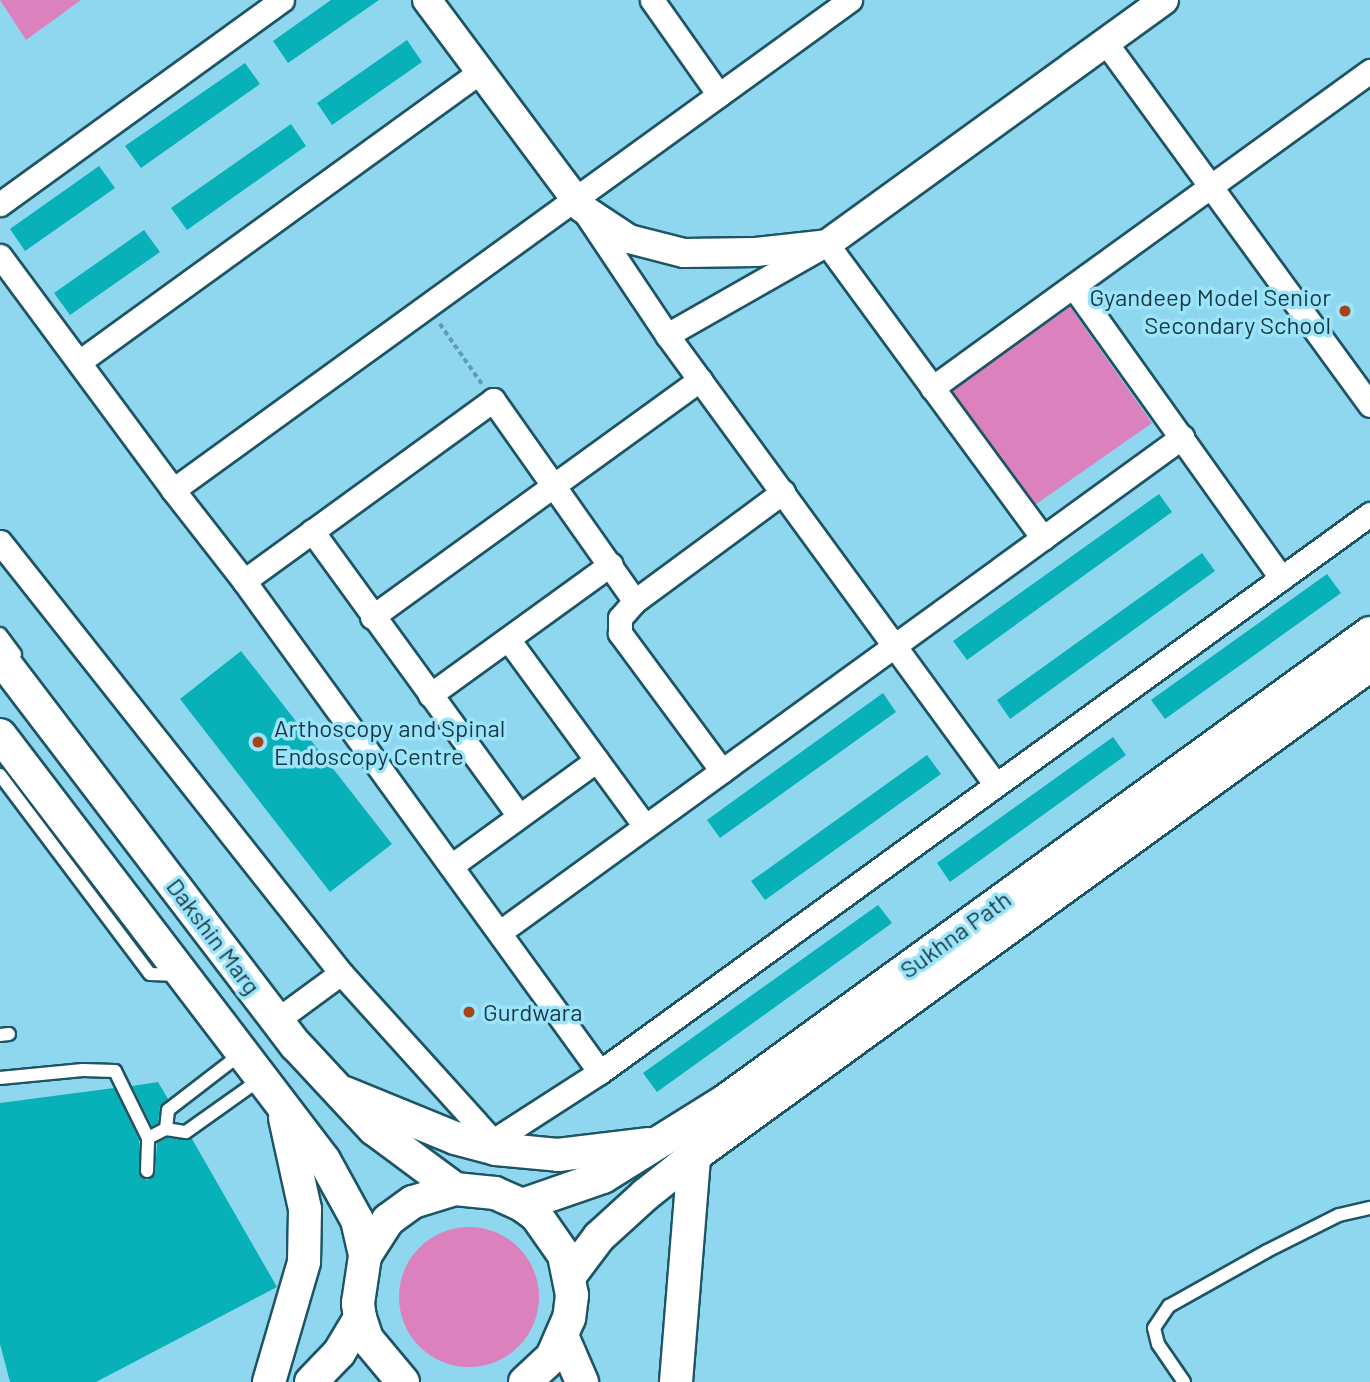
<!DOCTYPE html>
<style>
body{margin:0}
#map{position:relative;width:1370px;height:1382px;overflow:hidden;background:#8fd7ef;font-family:Barlow,sans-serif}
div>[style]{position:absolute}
.green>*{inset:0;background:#db81be}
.round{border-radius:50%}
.building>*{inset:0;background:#08b1b8}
.path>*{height:3.5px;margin-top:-1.75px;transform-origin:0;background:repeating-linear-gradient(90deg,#639bae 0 5px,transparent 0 8.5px)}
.roads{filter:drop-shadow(2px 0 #1d5565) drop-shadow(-2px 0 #1d5565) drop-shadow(0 2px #1d5565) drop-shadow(0 -2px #1d5565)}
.service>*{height:12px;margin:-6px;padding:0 6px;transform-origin:6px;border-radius:6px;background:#fff}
.minor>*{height:23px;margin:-11.5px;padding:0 11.5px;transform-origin:11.5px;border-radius:11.5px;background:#fff}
.tertiary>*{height:28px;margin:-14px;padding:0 14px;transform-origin:14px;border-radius:14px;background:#fff}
.secondary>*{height:32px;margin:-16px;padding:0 16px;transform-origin:16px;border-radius:16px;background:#fff}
.dots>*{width:19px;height:19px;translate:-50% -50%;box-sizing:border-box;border:4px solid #9be5fc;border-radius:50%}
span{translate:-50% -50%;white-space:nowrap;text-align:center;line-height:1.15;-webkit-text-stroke:7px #9be5fc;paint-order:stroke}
.poi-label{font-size:24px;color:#1a3841}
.right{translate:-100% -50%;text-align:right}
.left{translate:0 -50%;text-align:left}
.street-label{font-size:24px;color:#1a3841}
</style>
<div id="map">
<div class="green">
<i style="clip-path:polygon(0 0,81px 0,26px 40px)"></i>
<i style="clip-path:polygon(1070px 307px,1152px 423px,1032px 507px,950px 391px)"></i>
<i class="round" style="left:399px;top:1227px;width:140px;height:140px"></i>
</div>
<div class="building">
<i style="clip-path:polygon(331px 0,379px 0,288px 63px,273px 41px)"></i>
<i style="clip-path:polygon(407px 40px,422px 62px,332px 125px,317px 103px)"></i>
<i style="clip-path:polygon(245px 63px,260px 84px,141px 168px,125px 146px)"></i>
<i style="clip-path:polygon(291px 124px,306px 146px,187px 230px,171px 208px)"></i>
<i style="clip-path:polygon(99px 166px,115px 188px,25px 251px,10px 229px)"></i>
<i style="clip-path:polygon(144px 230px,160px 252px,70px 315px,54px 293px)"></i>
<i style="clip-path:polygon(1159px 494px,1172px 512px,967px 660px,953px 641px)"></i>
<i style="clip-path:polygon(1202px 553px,1215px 571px,1010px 719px,997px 700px)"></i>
<i style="clip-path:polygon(1327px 574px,1341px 593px,1165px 719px,1151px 700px)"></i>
<i style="clip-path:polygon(241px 651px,392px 844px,330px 892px,180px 699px)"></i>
<i style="clip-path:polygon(883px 693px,896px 712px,720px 838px,707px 820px)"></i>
<i style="clip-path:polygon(1113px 737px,1126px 755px,950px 882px,937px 863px)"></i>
<i style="clip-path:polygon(927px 755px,941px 774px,765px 900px,751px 881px)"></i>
<i style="clip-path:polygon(878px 905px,892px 923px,657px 1092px,643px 1073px)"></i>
<i style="clip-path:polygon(158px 1082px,168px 1099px,160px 1106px,158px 1123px,152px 1126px,132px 1086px)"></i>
<i style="clip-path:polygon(114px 1088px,139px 1140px,140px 1176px,147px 1180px,155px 1175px,157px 1143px,167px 1138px,192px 1139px,277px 1287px,96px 1382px,10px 1382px,0 1344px,0 1103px)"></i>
</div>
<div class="path">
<i style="left:440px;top:324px;width:73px;rotate:55deg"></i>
</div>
<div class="roads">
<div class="service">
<i style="left:0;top:634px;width:25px;rotate:53deg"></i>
<i style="left:0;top:775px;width:249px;rotate:53deg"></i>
<i style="left:150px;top:974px;width:29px;rotate:2deg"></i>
<i style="left:0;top:1035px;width:9px;rotate:-6deg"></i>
<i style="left:242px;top:1053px;width:93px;rotate:142.4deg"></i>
<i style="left:168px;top:1110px;width:19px;rotate:96deg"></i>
<i style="left:166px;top:1129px;width:20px;rotate:9deg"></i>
<i style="left:186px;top:1132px;width:93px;rotate:-35.4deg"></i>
<i style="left:0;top:1078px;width:83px;rotate:-5.5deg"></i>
<i style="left:83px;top:1070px;width:32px;rotate:2deg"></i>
<i style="left:115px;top:1071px;width:75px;rotate:63.8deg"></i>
<i style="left:148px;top:1138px;width:20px;rotate:-27deg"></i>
<i style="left:147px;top:1171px;width:33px;rotate:-88deg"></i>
<i style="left:1184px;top:1382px;width:46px;rotate:-124.4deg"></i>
<i style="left:1158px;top:1344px;width:16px;rotate:-104deg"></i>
<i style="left:1154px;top:1328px;width:27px;rotate:-56deg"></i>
<i style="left:1169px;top:1306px;width:112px;rotate:-29.3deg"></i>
<i style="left:1267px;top:1251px;width:80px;rotate:-26.6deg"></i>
<i style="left:1339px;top:1215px;width:32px;rotate:-13deg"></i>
</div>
<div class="minor">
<i style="left:652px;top:0;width:116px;rotate:54.8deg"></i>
<i style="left:1106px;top:43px;width:448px;rotate:53.9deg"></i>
<i style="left:0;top:204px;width:348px;rotate:-35.9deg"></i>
<i style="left:586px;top:214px;width:146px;rotate:56.2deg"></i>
<i style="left:667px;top:335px;width:557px;rotate:53.83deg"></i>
<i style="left:0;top:256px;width:291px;rotate:53.5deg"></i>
<i style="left:173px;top:490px;width:115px;rotate:52deg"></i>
<i style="left:244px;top:581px;width:606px;rotate:54.06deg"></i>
<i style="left:1073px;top:286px;width:359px;rotate:54.5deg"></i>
<i style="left:667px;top:335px;width:184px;rotate:-29.6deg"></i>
<i style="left:827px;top:244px;width:365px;rotate:53.7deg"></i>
<i style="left:79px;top:362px;width:495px;rotate:-35.9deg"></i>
<i style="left:932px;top:388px;width:541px;rotate:-35.89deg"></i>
<i style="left:173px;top:490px;width:836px;rotate:-35.9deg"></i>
<i style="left:312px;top:531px;width:352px;rotate:54deg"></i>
<i style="left:0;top:542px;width:550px;rotate:51.65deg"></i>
<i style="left:341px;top:973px;width:227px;rotate:47.9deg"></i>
<i style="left:493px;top:1141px;width:127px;rotate:-32.8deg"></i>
<i style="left:600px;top:1072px;width:951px;rotate:-35.93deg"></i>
<i style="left:244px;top:581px;width:308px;rotate:-36deg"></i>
<i style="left:493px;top:400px;width:246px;rotate:54.8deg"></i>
<i style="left:372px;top:617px;width:405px;rotate:-35.9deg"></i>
<i style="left:508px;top:639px;width:232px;rotate:53.8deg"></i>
<i style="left:430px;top:695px;width:223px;rotate:-35.9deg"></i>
<i style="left:722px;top:771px;width:172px;rotate:-126.5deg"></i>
<i style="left:620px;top:633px;width:15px;rotate:-90deg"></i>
<i style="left:620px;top:618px;width:23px;rotate:-49deg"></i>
<i style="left:635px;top:601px;width:184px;rotate:-36.4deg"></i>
<i style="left:451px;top:866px;width:180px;rotate:-36deg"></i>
<i style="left:500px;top:932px;width:843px;rotate:-35.97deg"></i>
<i style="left:277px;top:1020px;width:79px;rotate:-36.3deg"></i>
</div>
<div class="tertiary">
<i style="left:427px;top:0;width:259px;rotate:53.3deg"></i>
<i style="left:582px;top:208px;width:56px;rotate:33.4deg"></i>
<i style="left:629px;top:239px;width:57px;rotate:14.3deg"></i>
<i style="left:684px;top:253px;width:72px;rotate:-0.8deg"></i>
<i style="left:756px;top:252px;width:71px;rotate:-6.4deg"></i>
<i style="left:827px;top:244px;width:416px;rotate:-35.9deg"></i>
</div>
<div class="secondary">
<i style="left:0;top:657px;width:488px;rotate:52.7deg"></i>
<i style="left:296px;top:1045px;width:115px;rotate:47.1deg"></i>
<i style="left:374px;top:1129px;width:101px;rotate:36.5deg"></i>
<i style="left:0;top:735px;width:534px;rotate:52.68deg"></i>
<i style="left:324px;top:1160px;width:68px;rotate:61.2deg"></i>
<i style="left:357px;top:1220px;width:37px;rotate:77deg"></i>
<i style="left:345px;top:1093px;width:119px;rotate:22.2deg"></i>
<i style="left:455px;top:1138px;width:42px;rotate:15deg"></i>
<i style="left:496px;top:1149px;width:62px;rotate:5.5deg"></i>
<i style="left:558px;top:1155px;width:90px;rotate:-7deg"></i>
<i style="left:522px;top:1205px;width:86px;rotate:-19.1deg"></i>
<i style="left:603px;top:1177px;width:144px;rotate:-31.9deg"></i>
<i style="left:725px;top:1101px;width:797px;rotate:-35.96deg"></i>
<i style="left:569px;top:1277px;width:50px;rotate:-53.1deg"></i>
<i style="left:599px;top:1237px;width:62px;rotate:-42.4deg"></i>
<i style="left:645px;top:1195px;width:63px;rotate:-38.5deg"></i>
<i style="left:694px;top:1156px;width:835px;rotate:-35.99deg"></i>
<i style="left:563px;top:1338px;width:48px;rotate:66.6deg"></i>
<i style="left:269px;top:1382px;width:125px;rotate:-73.7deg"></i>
<i style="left:304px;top:1262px;width:53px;rotate:-88.9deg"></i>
<i style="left:305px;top:1209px;width:93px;rotate:-102.4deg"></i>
<i style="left:311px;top:1382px;width:40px;rotate:-46deg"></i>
<i style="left:339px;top:1353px;width:41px;rotate:-59deg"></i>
<i style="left:403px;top:1382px;width:56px;rotate:-129.9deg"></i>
<i style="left:367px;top:1339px;width:22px;rotate:-108deg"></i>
<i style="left:360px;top:1318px;width:15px;rotate:-98deg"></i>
<i style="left:358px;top:1303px;width:48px;rotate:-81.5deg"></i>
<i style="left:365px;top:1256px;width:43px;rotate:-57.4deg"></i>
<i style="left:388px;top:1220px;width:31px;rotate:-36deg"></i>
<i style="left:413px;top:1202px;width:44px;rotate:-17.2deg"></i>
<i style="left:455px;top:1189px;width:40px;rotate:5.7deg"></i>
<i style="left:495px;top:1193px;width:30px;rotate:24deg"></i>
<i style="left:522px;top:1205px;width:17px;rotate:36deg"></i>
<i style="left:536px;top:1215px;width:49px;rotate:55deg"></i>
<i style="left:564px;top:1255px;width:41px;rotate:78.7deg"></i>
<i style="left:572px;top:1295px;width:23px;rotate:97deg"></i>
<i style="left:569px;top:1318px;width:43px;rotate:113.6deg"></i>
<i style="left:552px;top:1357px;width:37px;rotate:137deg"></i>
<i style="left:676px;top:1382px;width:227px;rotate:-85.4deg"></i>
</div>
</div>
<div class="dots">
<i style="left:1345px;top:311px;background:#a84219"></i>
<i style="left:258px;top:742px;background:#a84219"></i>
<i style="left:469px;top:1012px;background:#a84219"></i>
</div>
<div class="poi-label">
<span class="right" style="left:1331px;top:311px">Gyandeep Model Senior<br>Secondary School</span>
<span class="left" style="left:274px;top:742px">Arthoscopy and Spinal<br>Endoscopy Centre</span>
<span class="left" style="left:483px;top:1012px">Gurdwara</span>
</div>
<div class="street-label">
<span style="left:955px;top:934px;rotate:-36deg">Sukhna Path</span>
<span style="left:214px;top:936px;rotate:53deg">Dakshin Marg</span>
</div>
</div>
